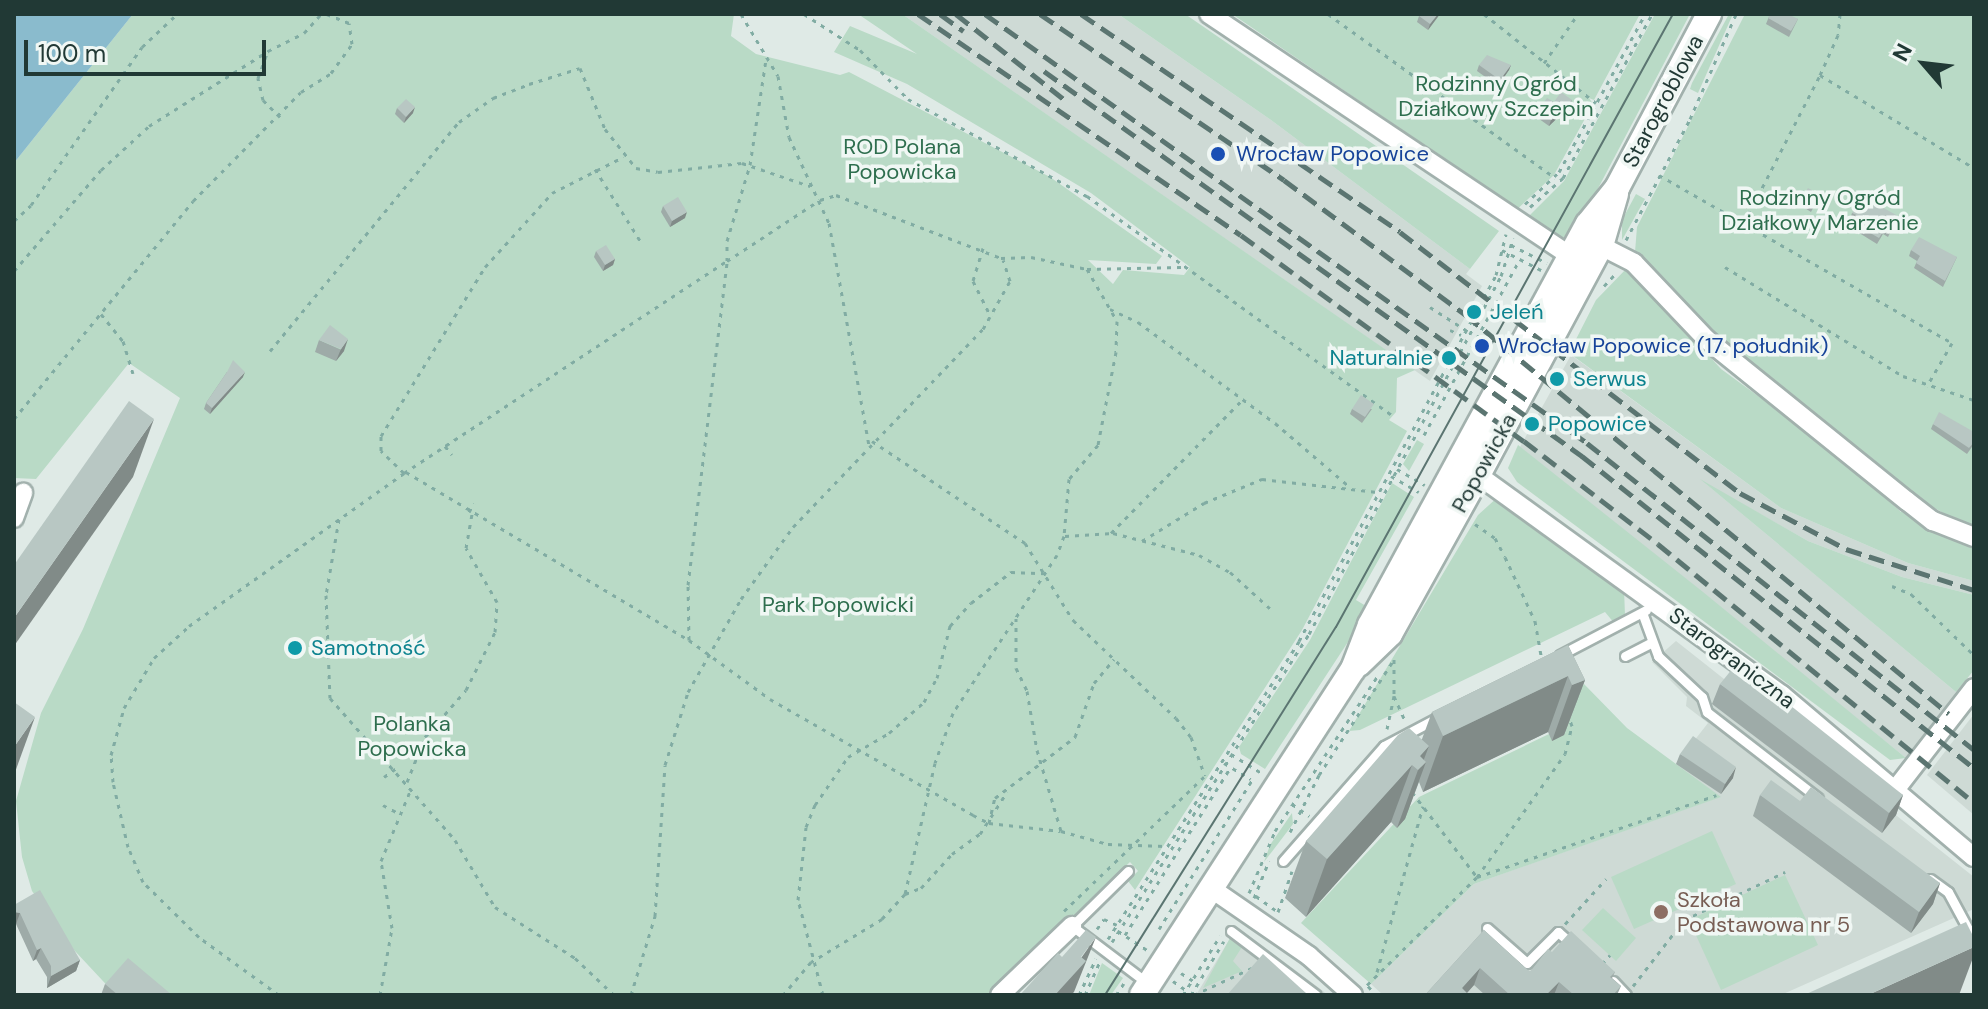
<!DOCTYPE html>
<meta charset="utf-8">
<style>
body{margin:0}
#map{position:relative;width:1988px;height:1009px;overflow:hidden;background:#dfeae6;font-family:"DM Sans",sans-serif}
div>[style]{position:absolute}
.built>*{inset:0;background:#cedad5}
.green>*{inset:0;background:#b9dac6}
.water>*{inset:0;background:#8abbcd}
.path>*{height:3px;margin-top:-1.5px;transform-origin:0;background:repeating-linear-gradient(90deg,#81aca3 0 4px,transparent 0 10px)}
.roads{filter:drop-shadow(2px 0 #a2b1ad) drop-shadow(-2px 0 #a2b1ad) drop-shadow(0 2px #a2b1ad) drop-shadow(0 -2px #a2b1ad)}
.service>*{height:9px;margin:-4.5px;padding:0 4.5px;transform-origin:4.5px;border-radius:4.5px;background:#fff}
.minor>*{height:18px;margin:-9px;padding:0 9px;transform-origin:9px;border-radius:9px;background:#fff}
.tertiary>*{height:24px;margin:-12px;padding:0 12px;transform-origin:12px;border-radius:12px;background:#fff}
.tram>*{height:2px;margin:-1px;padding:0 1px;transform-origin:1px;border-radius:1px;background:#5b7571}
.rail>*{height:5px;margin-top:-2.5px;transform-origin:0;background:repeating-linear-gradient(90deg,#5b7571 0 16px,transparent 0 24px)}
.wall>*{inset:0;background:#9eaba8}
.shaded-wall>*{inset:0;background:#818b88}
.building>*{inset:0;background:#b8c7c3}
.dots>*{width:22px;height:22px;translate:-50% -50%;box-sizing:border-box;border:4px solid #f0f7f4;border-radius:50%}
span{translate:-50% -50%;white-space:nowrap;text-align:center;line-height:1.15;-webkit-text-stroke:7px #f0f7f4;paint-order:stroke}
.park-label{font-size:22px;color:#2e6e4e}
.street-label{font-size:22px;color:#213935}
.transit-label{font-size:22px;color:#164399}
.left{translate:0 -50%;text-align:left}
.culture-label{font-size:22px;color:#0d838f}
.right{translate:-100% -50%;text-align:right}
.education-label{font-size:22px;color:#785e54}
.frame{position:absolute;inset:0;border:16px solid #213935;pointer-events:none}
.north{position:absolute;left:1884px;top:24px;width:80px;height:80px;-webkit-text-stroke:6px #f0f7f4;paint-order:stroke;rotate:298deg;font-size:22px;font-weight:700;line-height:32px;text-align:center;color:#213935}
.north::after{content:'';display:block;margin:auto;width:28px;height:36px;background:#213935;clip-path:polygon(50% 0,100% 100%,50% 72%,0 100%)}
.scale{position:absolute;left:24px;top:40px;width:242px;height:36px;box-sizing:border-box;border:4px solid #213935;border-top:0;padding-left:10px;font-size:24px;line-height:28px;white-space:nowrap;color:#213935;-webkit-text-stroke:6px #f0f7f4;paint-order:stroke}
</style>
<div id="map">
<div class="built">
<i style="clip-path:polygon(902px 14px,1118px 14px,1271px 120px,1470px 269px,1466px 274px,1482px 286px,1430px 381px)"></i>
<i style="clip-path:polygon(1571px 355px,1781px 508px,1908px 563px,1974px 581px,1974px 595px,1902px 577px,1808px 541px,1705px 483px,1956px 692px,1906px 758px,1520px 447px)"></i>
<i style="clip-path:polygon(1676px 641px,1974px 877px,1974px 909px,1781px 995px,1383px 995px,1371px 984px,1474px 884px,1720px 797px,1676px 764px,1708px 723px,1686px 706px,1687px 697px,1652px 662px)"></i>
<i style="clip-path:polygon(1974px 714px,1974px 815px,1927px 775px)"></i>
<i style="clip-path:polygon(1237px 927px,1323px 991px,1327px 995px,1196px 995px)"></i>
</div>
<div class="green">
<i style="clip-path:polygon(133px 14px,734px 14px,731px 36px,756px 54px,840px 75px,849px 72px,1050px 177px,1162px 256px,1156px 264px,1088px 260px,1113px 284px,1123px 270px,1184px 275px,1190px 267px,1091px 193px,907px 84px,834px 52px,850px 26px,917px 54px,858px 14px,902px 14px,1415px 370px,1397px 378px,1396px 412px,1389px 420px,1407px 431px,1302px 630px,1135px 890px,1128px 881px,1138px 871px,1130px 862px,990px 995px,116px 995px,74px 950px,32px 891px,22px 857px,16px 801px,41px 713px,83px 629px,180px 398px,129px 363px,36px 479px,14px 478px,14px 163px)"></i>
<i style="clip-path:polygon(1118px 14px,1185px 14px,1499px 231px,1470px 269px,1271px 120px)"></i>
<i style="clip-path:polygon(1232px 14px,1640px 14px,1594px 100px,1589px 98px,1593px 104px,1554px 175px,1513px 213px,1486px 195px,1489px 189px)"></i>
<i style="clip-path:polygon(1655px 14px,1690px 14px,1575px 232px,1560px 239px,1525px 220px,1564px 181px)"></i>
<i style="clip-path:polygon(1729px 14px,1733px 14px,1698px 93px,1690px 89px,1692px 83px)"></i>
<i style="clip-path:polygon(1745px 14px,1974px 14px,1974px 530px,1911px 495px,1748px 366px,1665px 289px,1635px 252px,1637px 227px)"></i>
<i style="clip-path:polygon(1636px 194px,1645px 199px,1622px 240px,1622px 220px)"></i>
<i style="clip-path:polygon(1628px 267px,1721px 369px,1847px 461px,1901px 512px,1904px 508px,1974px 543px,1974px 581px,1908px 563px,1781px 508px,1569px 353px,1596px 300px)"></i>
<i style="clip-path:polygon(1417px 440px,1424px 444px,1409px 471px,1403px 464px)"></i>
<i style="clip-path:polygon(1518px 445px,1703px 592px,1906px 758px,1890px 760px,1517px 482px,1508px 468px)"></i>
<i style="clip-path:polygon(1700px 479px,1808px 541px,1902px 577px,1974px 595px,1974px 670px,1956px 692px)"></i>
<i style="clip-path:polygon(1392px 483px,1414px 497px,1356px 600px,1366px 606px,1361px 622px,1265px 769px,1241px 754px,1239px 747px,1310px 640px)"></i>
<i style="clip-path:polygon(1499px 496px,1624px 589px,1625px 615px,1615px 624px,1605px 612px,1360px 730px,1349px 731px,1478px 515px)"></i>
<i style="clip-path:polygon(1584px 684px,1627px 728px,1721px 797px,1474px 884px,1371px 984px,1301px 923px,1419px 797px,1549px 734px)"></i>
<i style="clip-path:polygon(1292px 813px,1293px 824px,1264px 862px,1270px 845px)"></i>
<i style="clip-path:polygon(1712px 831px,1736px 884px,1634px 929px,1611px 877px)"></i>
<i style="clip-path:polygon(1785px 875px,1818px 945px,1721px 990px,1689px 920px)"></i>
<i style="clip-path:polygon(1603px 908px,1636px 938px,1616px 961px,1582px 930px)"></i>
<i style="clip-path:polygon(1230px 938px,1242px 947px,1233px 961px,1242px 971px,1203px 988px)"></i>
<i style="clip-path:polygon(1102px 963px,1123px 978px,1111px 995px,1089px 995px)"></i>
</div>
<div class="water">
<i style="clip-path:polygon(14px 14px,133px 14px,14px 163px)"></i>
</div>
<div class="path">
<i style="left:741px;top:14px;width:72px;rotate:59.2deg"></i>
<i style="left:778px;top:76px;width:62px;rotate:79.8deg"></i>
<i style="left:789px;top:137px;width:95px;rotate:65.1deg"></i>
<i style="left:829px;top:223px;width:226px;rotate:79.8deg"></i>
<i style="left:804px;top:14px;width:67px;rotate:32.7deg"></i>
<i style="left:860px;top:50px;width:69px;rotate:45.6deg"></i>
<i style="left:908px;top:99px;width:204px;rotate:28.5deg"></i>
<i style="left:1087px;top:196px;width:377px;rotate:35.7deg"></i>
<i style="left:1328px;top:14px;width:280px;rotate:35.8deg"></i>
<i style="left:1484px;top:14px;width:143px;rotate:38.5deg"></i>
<i style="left:1840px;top:14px;width:21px;rotate:95deg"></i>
<i style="left:1838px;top:35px;width:44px;rotate:114.2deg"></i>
<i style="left:1820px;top:75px;width:180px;rotate:31.1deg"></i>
<i style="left:1544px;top:63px;width:60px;rotate:-55.2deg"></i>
<i style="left:280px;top:117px;width:24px;rotate:-135deg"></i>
<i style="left:263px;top:100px;width:23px;rotate:-103deg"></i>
<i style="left:258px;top:78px;width:29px;rotate:-70deg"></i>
<i style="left:268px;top:51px;width:40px;rotate:-26.6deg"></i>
<i style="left:304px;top:33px;width:25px;rotate:-48deg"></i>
<i style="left:595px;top:169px;width:86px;rotate:57.8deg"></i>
<i style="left:1659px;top:175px;width:338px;rotate:29.8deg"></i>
<i style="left:1952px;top:343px;width:50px;rotate:120.2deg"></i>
<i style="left:1525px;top:204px;width:47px;rotate:-43.3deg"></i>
<i style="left:1559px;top:172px;width:180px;rotate:-61.4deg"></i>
<i style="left:1530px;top:207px;width:44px;rotate:-41.3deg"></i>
<i style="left:1563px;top:178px;width:187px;rotate:-61.5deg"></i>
<i style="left:14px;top:221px;width:23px;rotate:-43deg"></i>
<i style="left:31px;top:205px;width:193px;rotate:-54.9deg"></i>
<i style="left:142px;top:47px;width:48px;rotate:-43.3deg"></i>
<i style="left:1744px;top:223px;width:166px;rotate:-62.8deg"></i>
<i style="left:1626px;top:240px;width:137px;rotate:-62.1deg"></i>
<i style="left:1690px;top:119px;width:115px;rotate:-66.3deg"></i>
<i style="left:1511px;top:245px;width:40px;rotate:26.6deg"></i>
<i style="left:983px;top:248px;width:34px;rotate:107deg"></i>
<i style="left:973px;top:281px;width:40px;rotate:63.4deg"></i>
<i style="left:1502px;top:250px;width:44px;rotate:27.1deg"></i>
<i style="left:1725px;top:267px;width:209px;rotate:31.5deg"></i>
<i style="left:1903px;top:376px;width:75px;rotate:18.7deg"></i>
<i style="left:1087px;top:269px;width:94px;rotate:-1.2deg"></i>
<i style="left:14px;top:271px;width:133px;rotate:-49.3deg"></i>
<i style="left:101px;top:170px;width:65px;rotate:-42.5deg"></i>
<i style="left:149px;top:126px;width:141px;rotate:-32.2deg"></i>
<i style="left:1604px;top:286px;width:16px;rotate:-47deg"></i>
<i style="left:1430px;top:307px;width:43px;rotate:32.6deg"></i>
<i style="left:1110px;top:309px;width:31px;rotate:25deg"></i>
<i style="left:1138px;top:322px;width:170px;rotate:36.4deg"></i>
<i style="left:1275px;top:423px;width:99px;rotate:40.5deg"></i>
<i style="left:101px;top:314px;width:35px;rotate:51deg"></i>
<i style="left:123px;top:341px;width:34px;rotate:73deg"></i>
<i style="left:1450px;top:330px;width:12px;rotate:24deg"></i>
<i style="left:270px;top:351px;width:297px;rotate:-50.5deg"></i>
<i style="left:459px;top:122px;width:42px;rotate:-35.2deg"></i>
<i style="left:493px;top:98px;width:39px;rotate:-21deg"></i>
<i style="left:529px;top:84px;width:53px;rotate:-17.4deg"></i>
<i style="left:580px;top:68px;width:66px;rotate:67.7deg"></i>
<i style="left:605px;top:129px;width:50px;rotate:51.5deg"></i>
<i style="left:636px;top:168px;width:22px;rotate:10deg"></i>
<i style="left:658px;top:172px;width:84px;rotate:-6.1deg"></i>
<i style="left:742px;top:163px;width:72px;rotate:18.7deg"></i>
<i style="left:14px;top:419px;width:282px;rotate:-50.6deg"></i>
<i style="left:193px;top:201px;width:153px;rotate:-45.3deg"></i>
<i style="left:301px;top:92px;width:36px;rotate:-32deg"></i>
<i style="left:331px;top:73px;width:36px;rotate:-54deg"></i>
<i style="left:352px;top:44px;width:21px;rotate:-98deg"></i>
<i style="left:349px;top:23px;width:24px;rotate:-158deg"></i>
<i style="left:1424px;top:435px;width:200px;rotate:-61.4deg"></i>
<i style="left:872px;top:441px;width:184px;rotate:33.7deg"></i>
<i style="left:1025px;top:543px;width:91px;rotate:58.1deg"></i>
<i style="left:1073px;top:620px;width:142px;rotate:43.6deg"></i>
<i style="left:1176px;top:718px;width:24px;rotate:52deg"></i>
<i style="left:1191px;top:737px;width:41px;rotate:70.3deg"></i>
<i style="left:445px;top:446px;width:11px;rotate:52deg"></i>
<i style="left:1397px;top:469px;width:32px;rotate:30deg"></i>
<i style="left:406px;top:472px;width:329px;rotate:30.7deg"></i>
<i style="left:689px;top:640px;width:100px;rotate:36.1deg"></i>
<i style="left:770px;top:699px;width:234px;rotate:29.7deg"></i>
<i style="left:973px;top:815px;width:18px;rotate:27deg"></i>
<i style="left:989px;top:823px;width:72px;rotate:6.3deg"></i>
<i style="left:1061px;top:831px;width:49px;rotate:15.5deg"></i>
<i style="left:1108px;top:844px;width:57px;rotate:2deg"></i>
<i style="left:404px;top:473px;width:32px;rotate:-136deg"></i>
<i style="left:381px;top:451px;width:15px;rotate:-90deg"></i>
<i style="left:381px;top:436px;width:198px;rotate:-58.4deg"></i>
<i style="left:485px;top:267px;width:100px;rotate:-47.8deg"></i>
<i style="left:552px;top:193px;width:80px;rotate:-26.9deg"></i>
<i style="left:1391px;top:476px;width:32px;rotate:30deg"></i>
<i style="left:469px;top:512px;width:10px;rotate:-61deg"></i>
<i style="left:339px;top:519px;width:77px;rotate:99.7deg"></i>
<i style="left:326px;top:595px;width:103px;rotate:87.8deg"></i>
<i style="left:330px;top:698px;width:189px;rotate:48.6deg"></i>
<i style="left:455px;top:840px;width:78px;rotate:59.2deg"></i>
<i style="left:495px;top:907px;width:95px;rotate:32.5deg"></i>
<i style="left:575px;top:958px;width:54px;rotate:43.5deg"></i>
<i style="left:1475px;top:524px;width:24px;rotate:35deg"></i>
<i style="left:1495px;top:538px;width:21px;rotate:62deg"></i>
<i style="left:1505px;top:557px;width:71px;rotate:64.9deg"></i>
<i style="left:1535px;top:621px;width:39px;rotate:80deg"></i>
<i style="left:1111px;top:533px;width:188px;rotate:-45.4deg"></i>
<i style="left:1065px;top:536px;width:48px;rotate:-3.6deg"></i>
<i style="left:1113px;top:533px;width:89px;rotate:14.3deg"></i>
<i style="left:1199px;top:555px;width:35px;rotate:29deg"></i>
<i style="left:1230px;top:572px;width:59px;rotate:42.3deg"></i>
<i style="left:1142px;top:541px;width:73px;rotate:-31.5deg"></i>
<i style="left:1204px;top:503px;width:63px;rotate:-22.5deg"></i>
<i style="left:1262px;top:479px;width:116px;rotate:6.4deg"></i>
<i style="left:1892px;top:586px;width:21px;rotate:23deg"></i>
<i style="left:1911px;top:594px;width:88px;rotate:44.1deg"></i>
<i style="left:1016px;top:618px;width:50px;rotate:90deg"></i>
<i style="left:1016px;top:668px;width:25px;rotate:64deg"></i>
<i style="left:1027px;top:691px;width:60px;rotate:80.4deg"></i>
<i style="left:1037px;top:750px;width:84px;rotate:73.5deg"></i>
<i style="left:689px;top:640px;width:55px;rotate:-91deg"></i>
<i style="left:688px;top:585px;width:326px;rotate:-83.1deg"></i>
<i style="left:727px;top:261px;width:111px;rotate:-33.3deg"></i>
<i style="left:820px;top:200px;width:17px;rotate:-17deg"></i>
<i style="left:836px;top:195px;width:177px;rotate:20.9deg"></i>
<i style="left:1001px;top:258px;width:30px;rotate:-2deg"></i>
<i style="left:1031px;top:257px;width:57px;rotate:12.1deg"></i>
<i style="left:1087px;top:269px;width:60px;rotate:60deg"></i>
<i style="left:1117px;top:321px;width:31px;rotate:92deg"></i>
<i style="left:1116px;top:352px;width:95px;rotate:101deg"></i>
<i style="left:1098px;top:445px;width:45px;rotate:130.5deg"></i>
<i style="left:1069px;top:479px;width:57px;rotate:95deg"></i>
<i style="left:1064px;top:536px;width:20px;rotate:110deg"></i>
<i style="left:1057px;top:555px;width:189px;rotate:123.4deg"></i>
<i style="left:953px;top:713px;width:53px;rotate:109.8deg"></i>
<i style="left:935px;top:763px;width:134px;rotate:102.9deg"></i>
<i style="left:905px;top:894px;width:34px;rotate:133deg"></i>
<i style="left:882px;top:919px;width:83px;rotate:148.8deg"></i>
<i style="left:811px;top:962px;width:43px;rotate:130.3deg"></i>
<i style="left:1394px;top:659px;width:37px;rotate:90deg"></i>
<i style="left:1394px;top:696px;width:27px;rotate:66deg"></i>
<i style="left:1387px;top:729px;width:34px;rotate:-78deg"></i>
<i style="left:1231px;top:754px;width:36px;rotate:32deg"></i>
<i style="left:1224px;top:763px;width:31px;rotate:31deg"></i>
<i style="left:384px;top:777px;width:14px;rotate:-36deg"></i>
<i style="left:407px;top:782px;width:48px;rotate:-68.2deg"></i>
<i style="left:425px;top:737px;width:62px;rotate:-48.9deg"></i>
<i style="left:466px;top:690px;width:65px;rotate:-63.4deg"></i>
<i style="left:495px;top:632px;width:30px;rotate:-86deg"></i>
<i style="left:497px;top:602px;width:62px;rotate:-119.9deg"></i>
<i style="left:466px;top:548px;width:35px;rotate:-80deg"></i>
<i style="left:1412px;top:792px;width:107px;rotate:52.6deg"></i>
<i style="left:1477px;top:877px;width:253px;rotate:-18.9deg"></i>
<i style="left:1292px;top:804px;width:21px;rotate:35deg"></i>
<i style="left:383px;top:805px;width:19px;rotate:28deg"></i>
<i style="left:989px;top:823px;width:26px;rotate:-77deg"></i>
<i style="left:995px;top:798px;width:101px;rotate:-37.3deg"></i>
<i style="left:1075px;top:737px;width:57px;rotate:-70.6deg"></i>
<i style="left:1094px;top:683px;width:31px;rotate:-50deg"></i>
<i style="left:1290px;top:832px;width:64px;rotate:-63deg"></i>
<i style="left:1319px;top:775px;width:136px;rotate:-57deg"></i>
<i style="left:1249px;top:893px;width:67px;rotate:-67.2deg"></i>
<i style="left:1275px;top:831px;width:188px;rotate:-56.5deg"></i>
<i style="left:905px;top:894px;width:17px;rotate:-21deg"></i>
<i style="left:921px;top:888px;width:46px;rotate:-47.6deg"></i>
<i style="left:952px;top:854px;width:34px;rotate:-36deg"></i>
<i style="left:980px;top:834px;width:50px;rotate:-57.3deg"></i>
<i style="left:1256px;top:896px;width:24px;rotate:36deg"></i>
<i style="left:1254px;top:898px;width:40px;rotate:-68deg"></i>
<i style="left:1064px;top:911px;width:195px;rotate:-43.8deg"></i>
<i style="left:1278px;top:912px;width:43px;rotate:-71.1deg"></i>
<i style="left:1565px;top:924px;width:61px;rotate:-47.7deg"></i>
<i style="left:1097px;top:929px;width:12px;rotate:-55deg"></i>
<i style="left:1104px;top:919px;width:14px;rotate:25deg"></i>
<i style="left:1159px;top:929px;width:176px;rotate:-58deg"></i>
<i style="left:1118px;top:931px;width:37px;rotate:33deg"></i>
<i style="left:1125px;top:935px;width:199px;rotate:-57.8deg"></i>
<i style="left:1108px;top:939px;width:354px;rotate:-57.3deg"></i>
<i style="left:1299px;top:641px;width:416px;rotate:-61.7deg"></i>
<i style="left:1496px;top:275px;width:42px;rotate:-76.3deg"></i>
<i style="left:1112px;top:942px;width:366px;rotate:-57.4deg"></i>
<i style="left:1309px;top:634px;width:406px;rotate:-61.8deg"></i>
<i style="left:1501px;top:276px;width:40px;rotate:-72deg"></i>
<i style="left:1602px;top:964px;width:12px;rotate:-48deg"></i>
<i style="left:1377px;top:972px;width:172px;rotate:-74.5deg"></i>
<i style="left:1181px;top:973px;width:17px;rotate:33deg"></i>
<i style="left:1173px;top:981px;width:16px;rotate:35deg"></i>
<i style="left:1367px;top:985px;width:154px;rotate:-44.5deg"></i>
<i style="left:1477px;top:877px;width:151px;rotate:-54.4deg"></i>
<i style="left:1565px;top:754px;width:29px;rotate:-76deg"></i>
<i style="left:1572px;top:726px;width:9px;rotate:-108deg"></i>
<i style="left:1368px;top:986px;width:12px;rotate:48deg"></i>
<i style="left:1633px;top:986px;width:83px;rotate:-52.3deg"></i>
<i style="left:1684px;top:920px;width:112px;rotate:-25.4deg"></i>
<i style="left:279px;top:995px;width:99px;rotate:-144.1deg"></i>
<i style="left:199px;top:937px;width:78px;rotate:-135.5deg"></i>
<i style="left:143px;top:882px;width:38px;rotate:-113deg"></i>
<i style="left:128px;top:847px;width:67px;rotate:-103deg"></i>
<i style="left:113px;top:782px;width:27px;rotate:-94deg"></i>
<i style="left:111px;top:755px;width:49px;rotate:-74.5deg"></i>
<i style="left:124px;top:708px;width:58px;rotate:-59deg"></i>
<i style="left:154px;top:658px;width:47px;rotate:-42.4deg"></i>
<i style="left:189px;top:626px;width:264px;rotate:-35.4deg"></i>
<i style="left:404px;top:473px;width:386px;rotate:-33.3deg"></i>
<i style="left:727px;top:261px;width:20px;rotate:-90deg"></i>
<i style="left:727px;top:241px;width:79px;rotate:-73.2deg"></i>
<i style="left:750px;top:165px;width:107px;rotate:-81.4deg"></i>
<i style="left:380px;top:995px;width:68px;rotate:-79.8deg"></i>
<i style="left:392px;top:928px;width:68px;rotate:-99.3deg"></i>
<i style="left:381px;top:861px;width:78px;rotate:-67.4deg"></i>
<i style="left:631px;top:995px;width:83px;rotate:-73.1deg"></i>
<i style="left:655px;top:916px;width:151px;rotate:-86.2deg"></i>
<i style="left:665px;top:765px;width:77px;rotate:-72.5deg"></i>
<i style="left:688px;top:692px;width:107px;rotate:-60.3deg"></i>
<i style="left:741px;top:599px;width:89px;rotate:-54.2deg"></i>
<i style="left:793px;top:527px;width:274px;rotate:-46.2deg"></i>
<i style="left:983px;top:329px;width:55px;rotate:-60.6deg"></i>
<i style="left:1010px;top:281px;width:22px;rotate:-108deg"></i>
<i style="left:823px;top:995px;width:98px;rotate:-104.7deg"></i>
<i style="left:798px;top:900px;width:73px;rotate:-83.7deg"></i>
<i style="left:806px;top:827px;width:24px;rotate:-68deg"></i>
<i style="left:815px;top:805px;width:58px;rotate:-55.5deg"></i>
<i style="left:848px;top:757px;width:48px;rotate:-30.3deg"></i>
<i style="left:889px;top:733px;width:47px;rotate:-41.5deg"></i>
<i style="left:924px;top:702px;width:27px;rotate:-62deg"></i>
<i style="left:937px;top:678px;width:54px;rotate:-76deg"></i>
<i style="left:950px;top:626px;width:31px;rotate:-48deg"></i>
<i style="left:971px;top:603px;width:51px;rotate:-37.8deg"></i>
<i style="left:1011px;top:572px;width:34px;rotate:2deg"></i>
<i style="left:1079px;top:995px;width:40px;rotate:-65deg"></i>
<i style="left:1085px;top:995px;width:36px;rotate:-66deg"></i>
<i style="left:1116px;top:995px;width:14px;rotate:-56deg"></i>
<i style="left:1183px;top:995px;width:70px;rotate:-57.9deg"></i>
<i style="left:1191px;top:995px;width:63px;rotate:-58.6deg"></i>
<i style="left:1194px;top:995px;width:64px;rotate:-25deg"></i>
</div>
<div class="roads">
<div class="service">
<i style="left:1643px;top:615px;width:44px;rotate:69.9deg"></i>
<i style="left:1658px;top:656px;width:60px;rotate:43deg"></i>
<i style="left:1702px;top:697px;width:16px;rotate:72deg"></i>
<i style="left:1707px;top:712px;width:140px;rotate:37.8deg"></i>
<i style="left:1560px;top:655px;width:97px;rotate:-27.6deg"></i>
<i style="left:1625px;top:656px;width:30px;rotate:-27deg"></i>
<i style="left:1283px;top:861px;width:153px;rotate:-48.7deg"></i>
<i style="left:1384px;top:746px;width:60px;rotate:-27.8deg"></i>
<i style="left:1128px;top:871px;width:78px;rotate:135.5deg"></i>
<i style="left:1072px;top:926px;width:93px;rotate:37.1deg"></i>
<i style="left:1930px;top:879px;width:22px;rotate:36deg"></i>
<i style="left:1948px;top:892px;width:55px;rotate:61.6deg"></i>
<i style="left:1487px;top:928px;width:53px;rotate:41.2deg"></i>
<i style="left:1527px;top:963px;width:44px;rotate:-45deg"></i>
<i style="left:1558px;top:932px;width:18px;rotate:41deg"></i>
<i style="left:1231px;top:931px;width:106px;rotate:37deg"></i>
<i style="left:1613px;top:981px;width:19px;rotate:47deg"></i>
</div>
<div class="minor">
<i style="left:1209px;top:14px;width:437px;rotate:33.8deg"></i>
<i style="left:1601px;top:246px;width:37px;rotate:27deg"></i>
<i style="left:1634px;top:263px;width:105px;rotate:46.5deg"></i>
<i style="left:1706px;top:339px;width:258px;rotate:38.9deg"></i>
<i style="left:1907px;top:501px;width:33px;rotate:38deg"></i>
<i style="left:1933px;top:521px;width:44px;rotate:21.3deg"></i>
<i style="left:1478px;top:475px;width:375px;rotate:35.9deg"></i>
<i style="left:1782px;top:695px;width:251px;rotate:40.2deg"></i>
<i style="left:14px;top:518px;width:27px;rotate:-70deg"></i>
<i style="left:1895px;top:790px;width:129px;rotate:-52.2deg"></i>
<i style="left:1212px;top:889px;width:118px;rotate:34.6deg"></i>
<i style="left:1309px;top:956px;width:59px;rotate:41.6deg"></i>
<i style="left:1000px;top:995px;width:100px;rotate:-43.8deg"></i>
</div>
<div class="tertiary">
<i style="left:1359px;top:664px;width:43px;rotate:-44.1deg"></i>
<i style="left:1390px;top:634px;width:182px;rotate:-61deg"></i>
<i style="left:1478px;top:475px;width:260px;rotate:-61.8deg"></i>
<i style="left:1601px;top:246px;width:54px;rotate:-73.9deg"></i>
<i style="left:1142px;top:995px;width:388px;rotate:-57.1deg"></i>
<i style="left:1353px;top:669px;width:47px;rotate:-68.9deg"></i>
<i style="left:1370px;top:625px;width:456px;rotate:-61.5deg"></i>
<i style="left:1588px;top:224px;width:46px;rotate:-51.1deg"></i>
<i style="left:1617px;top:188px;width:197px;rotate:-62.1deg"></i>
</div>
</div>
<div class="tram">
<i style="left:1105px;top:995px;width:434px;rotate:-57.9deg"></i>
<i style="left:1336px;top:627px;width:700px;rotate:-61.2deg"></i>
</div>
<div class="rail">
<i style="left:918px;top:14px;width:391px;rotate:34.4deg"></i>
<i style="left:1241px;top:235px;width:350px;rotate:36.1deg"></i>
<i style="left:1524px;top:441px;width:169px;rotate:37.5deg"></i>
<i style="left:1658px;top:544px;width:409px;rotate:39.3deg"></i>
<i style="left:940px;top:14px;width:29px;rotate:36deg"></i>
<i style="left:956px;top:14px;width:140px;rotate:38.3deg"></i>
<i style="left:985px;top:14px;width:739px;rotate:35.47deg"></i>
<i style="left:1587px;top:443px;width:494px;rotate:38.4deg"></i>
<i style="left:1040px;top:14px;width:295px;rotate:34.2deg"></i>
<i style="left:1284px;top:180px;width:227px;rotate:36.6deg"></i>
<i style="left:1466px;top:315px;width:626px;rotate:39.56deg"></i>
<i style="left:1081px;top:14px;width:386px;rotate:34.3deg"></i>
<i style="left:1400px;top:232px;width:429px;rotate:37.5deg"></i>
<i style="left:1740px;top:493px;width:120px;rotate:27.8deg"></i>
<i style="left:1846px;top:549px;width:134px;rotate:17.8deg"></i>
<i style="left:1044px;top:71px;width:662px;rotate:35.59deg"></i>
<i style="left:1582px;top:456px;width:501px;rotate:38.52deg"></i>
</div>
<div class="wall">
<i style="clip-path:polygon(1440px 14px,1428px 30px,1417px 22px,1419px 16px)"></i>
<i style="clip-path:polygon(1770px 14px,1798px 19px,1789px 37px,1766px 24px)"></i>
<i style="clip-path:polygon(1479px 65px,1511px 65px,1509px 70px,1498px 86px,1477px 71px)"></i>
<i style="clip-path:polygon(1570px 106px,1549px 126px,1535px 116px,1538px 111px)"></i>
<i style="clip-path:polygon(397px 108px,413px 113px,404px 123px,395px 114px)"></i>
<i style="clip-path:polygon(1820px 195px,1811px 212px,1800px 205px,1802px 199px)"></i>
<i style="clip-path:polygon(663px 206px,685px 218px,670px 227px,661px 212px)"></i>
<i style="clip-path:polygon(1852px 213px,1898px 216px,1888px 237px,1883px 234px,1877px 244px,1856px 231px,1859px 224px,1850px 219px)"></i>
<i style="clip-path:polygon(1911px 250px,1957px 257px,1943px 287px,1914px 268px,1917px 261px,1909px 256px)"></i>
<i style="clip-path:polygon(596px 251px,615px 259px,613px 265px,603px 271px,594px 257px)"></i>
<i style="clip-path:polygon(319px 340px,344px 351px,336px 361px,315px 352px)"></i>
<i style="clip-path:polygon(227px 372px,243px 377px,210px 414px,204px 409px,206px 403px)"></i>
<i style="clip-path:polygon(1352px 409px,1372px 409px,1362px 423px,1350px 414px)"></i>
<i style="clip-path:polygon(1933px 424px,1974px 444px,1967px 454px,1931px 429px)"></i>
<i style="clip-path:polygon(1568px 645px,1585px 680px,1564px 735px,1552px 741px,1548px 732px,1423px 792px,1419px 782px,1405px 819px,1397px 828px,1391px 822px,1306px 917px,1285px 898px,1306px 841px,1422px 739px,1432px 712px)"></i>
<i style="clip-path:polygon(1720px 684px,1903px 795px,1896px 815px,1882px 833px,1712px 704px)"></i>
<i style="clip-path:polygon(1680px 754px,1733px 778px,1721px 794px,1676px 764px)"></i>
<i style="clip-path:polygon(1760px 795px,1940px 883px,1933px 904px,1911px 933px,1753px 816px)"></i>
<i style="clip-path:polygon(14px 905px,80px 960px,76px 971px,47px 988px,47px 977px,36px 959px,33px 961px,16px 924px,14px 924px)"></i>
<i style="clip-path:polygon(1484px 930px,1530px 972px,1552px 952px,1615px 972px,1612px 978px,1621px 986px,1617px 995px,1485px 995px,1474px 985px,1467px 993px,1425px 995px)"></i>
<i style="clip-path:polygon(105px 984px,172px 995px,101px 995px)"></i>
</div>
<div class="shaded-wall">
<i style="clip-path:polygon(1438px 14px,1440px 14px,1428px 30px,1430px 24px)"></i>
<i style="clip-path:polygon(1511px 65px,1509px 70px,1498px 86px,1500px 80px)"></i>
<i style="clip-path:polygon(1572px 100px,1570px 106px,1549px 126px,1551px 120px)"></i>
<i style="clip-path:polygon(415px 107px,413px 113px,404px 123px,406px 117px)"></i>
<i style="clip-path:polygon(687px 212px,685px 218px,670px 227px,672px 221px)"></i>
<i style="clip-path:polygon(615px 259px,613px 265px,603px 271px,605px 265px)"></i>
<i style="clip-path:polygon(348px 339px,344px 351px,336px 361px,341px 349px)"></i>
<i style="clip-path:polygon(245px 372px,243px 377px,210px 414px,212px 408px)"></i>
<i style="clip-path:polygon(154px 419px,133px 477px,14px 646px,14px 618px)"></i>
<i style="clip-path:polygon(1568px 676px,1548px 732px,1423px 792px,1443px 736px)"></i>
<i style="clip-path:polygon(1585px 680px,1564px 735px,1552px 741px,1572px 685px)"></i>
<i style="clip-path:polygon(35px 717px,14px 775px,14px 747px)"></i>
<i style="clip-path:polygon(1429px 746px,1421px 767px,1426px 762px,1405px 819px,1397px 828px,1418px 770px,1420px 756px)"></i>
<i style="clip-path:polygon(1412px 765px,1391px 822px,1306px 917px,1327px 859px)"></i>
<i style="clip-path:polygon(1736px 767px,1733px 778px,1721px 794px,1725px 784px)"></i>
<i style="clip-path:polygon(1903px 795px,1896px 815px,1882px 833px,1889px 813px)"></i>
<i style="clip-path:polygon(1940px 883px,1933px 904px,1911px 933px,1919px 912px)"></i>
<i style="clip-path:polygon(14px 912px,20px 913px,16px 924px,14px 924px)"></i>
<i style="clip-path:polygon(1096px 937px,1074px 992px,1071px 995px,1055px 995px)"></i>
<i style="clip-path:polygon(1974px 947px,1974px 955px,1959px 995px,1868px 995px)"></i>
<i style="clip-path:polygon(41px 948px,36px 959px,33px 961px,37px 950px)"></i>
<i style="clip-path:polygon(80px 960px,76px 971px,47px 988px,51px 976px)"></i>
<i style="clip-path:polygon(1480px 968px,1474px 985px,1465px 995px,1462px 988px)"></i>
<i style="clip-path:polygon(1559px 982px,1554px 995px,1546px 995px)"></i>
</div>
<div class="building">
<i style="clip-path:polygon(1420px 14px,1438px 14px,1430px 24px,1419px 16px)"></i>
<i style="clip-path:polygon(1770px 14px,1788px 14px,1798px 19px,1791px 31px,1768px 18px)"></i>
<i style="clip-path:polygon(1487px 55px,1511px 65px,1500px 80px,1479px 65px)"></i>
<i style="clip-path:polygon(1561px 92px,1572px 100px,1551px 120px,1538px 111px,1547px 98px,1554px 102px)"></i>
<i style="clip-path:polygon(406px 99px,415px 107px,406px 117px,397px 108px)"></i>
<i style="clip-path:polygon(1808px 188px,1820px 195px,1813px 206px,1802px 199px)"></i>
<i style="clip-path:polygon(1862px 196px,1898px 216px,1890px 232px,1885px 228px,1879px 238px,1858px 226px,1863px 218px,1852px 213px)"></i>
<i style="clip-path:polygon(678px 197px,687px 212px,672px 221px,663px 206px)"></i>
<i style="clip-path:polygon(1919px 237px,1957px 257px,1945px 281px,1916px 263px,1920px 256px,1911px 250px)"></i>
<i style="clip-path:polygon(606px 245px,615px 259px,605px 265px,596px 251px)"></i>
<i style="clip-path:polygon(330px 325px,348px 339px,341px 349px,319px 340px)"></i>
<i style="clip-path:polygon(233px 360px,245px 372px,212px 408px,206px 403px,227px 372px)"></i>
<i style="clip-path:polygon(1361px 395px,1374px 404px,1365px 417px,1352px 409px)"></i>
<i style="clip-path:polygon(129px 401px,154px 419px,14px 618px,14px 565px)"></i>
<i style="clip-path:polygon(1939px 412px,1974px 432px,1974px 442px,1969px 448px,1933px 424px)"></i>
<i style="clip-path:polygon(1568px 645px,1585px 680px,1572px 685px,1568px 676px,1443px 736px,1432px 712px)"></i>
<i style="clip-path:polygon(1737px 663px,1903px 795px,1889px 813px,1720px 684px)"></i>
<i style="clip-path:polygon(14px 702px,35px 717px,14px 747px)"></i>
<i style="clip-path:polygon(1409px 728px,1429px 746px,1420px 756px,1426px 762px,1418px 770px,1412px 765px,1327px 859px,1306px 841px,1398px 735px)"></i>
<i style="clip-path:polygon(1693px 736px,1736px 767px,1725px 784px,1680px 754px)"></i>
<i style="clip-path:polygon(1771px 780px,1800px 801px,1811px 787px,1940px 883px,1919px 912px,1760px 795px)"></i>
<i style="clip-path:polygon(40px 890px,80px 960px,51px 976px,51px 966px,41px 948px,37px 950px,20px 913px,14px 912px,14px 905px)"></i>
<i style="clip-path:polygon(1966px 922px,1974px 938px,1974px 947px,1868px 995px,1804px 995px)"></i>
<i style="clip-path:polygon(1086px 930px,1096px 937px,1081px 957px,1086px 961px,1055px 995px,1020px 995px,1058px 953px,1062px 957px)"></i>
<i style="clip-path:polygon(1484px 930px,1530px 972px,1548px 949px,1552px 952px,1571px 931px,1615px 972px,1610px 977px,1621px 986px,1613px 995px,1574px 995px,1559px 982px,1546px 995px,1510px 995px,1480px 968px,1462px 988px,1469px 995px,1425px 995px)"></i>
<i style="clip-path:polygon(1263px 954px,1307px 994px,1306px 995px,1227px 995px)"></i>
<i style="clip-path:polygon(128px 958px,172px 995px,118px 995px,105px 984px)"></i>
</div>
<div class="dots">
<i style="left:1218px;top:154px;background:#1a4fb4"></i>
<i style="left:1474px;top:312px;background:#0f9aa8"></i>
<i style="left:1482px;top:346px;background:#1a4fb4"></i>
<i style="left:1449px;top:358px;background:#0f9aa8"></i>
<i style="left:1557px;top:379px;background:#0f9aa8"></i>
<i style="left:1532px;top:424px;background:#0f9aa8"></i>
<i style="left:295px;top:648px;background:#0f9aa8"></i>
<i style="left:1661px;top:912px;background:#8d6e63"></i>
</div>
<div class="park-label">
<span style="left:1496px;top:96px">Rodzinny Ogród<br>Działkowy Szczepin</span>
<span style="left:902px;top:159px">ROD Polana<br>Popowicka</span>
<span style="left:1820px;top:210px">Rodzinny Ogród<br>Działkowy Marzenie</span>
<span style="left:838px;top:605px">Park Popowicki</span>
<span style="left:412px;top:736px">Polanka<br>Popowicka</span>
</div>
<div class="street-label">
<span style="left:1663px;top:101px;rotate:-62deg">Starogroblowa</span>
<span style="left:1484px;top:463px;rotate:-61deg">Popowicka</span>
<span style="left:1732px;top:658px;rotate:37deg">Starograniczna</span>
</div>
<div class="transit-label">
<span class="left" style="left:1236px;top:154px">Wrocław Popowice</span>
<span class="left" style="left:1498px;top:346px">Wrocław Popowice (17. południk)</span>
</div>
<div class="culture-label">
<span class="left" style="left:1490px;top:312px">Jeleń</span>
<span class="right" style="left:1433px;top:358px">Naturalnie</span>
<span class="left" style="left:1573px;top:379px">Serwus</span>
<span class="left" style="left:1548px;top:424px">Popowice</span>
<span class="left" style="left:311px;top:648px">Samotność</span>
</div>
<div class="education-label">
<span class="left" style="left:1677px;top:912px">Szkoła<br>Podstawowa nr 5</span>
</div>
<div class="frame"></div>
<div class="north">N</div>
<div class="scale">100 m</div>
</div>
